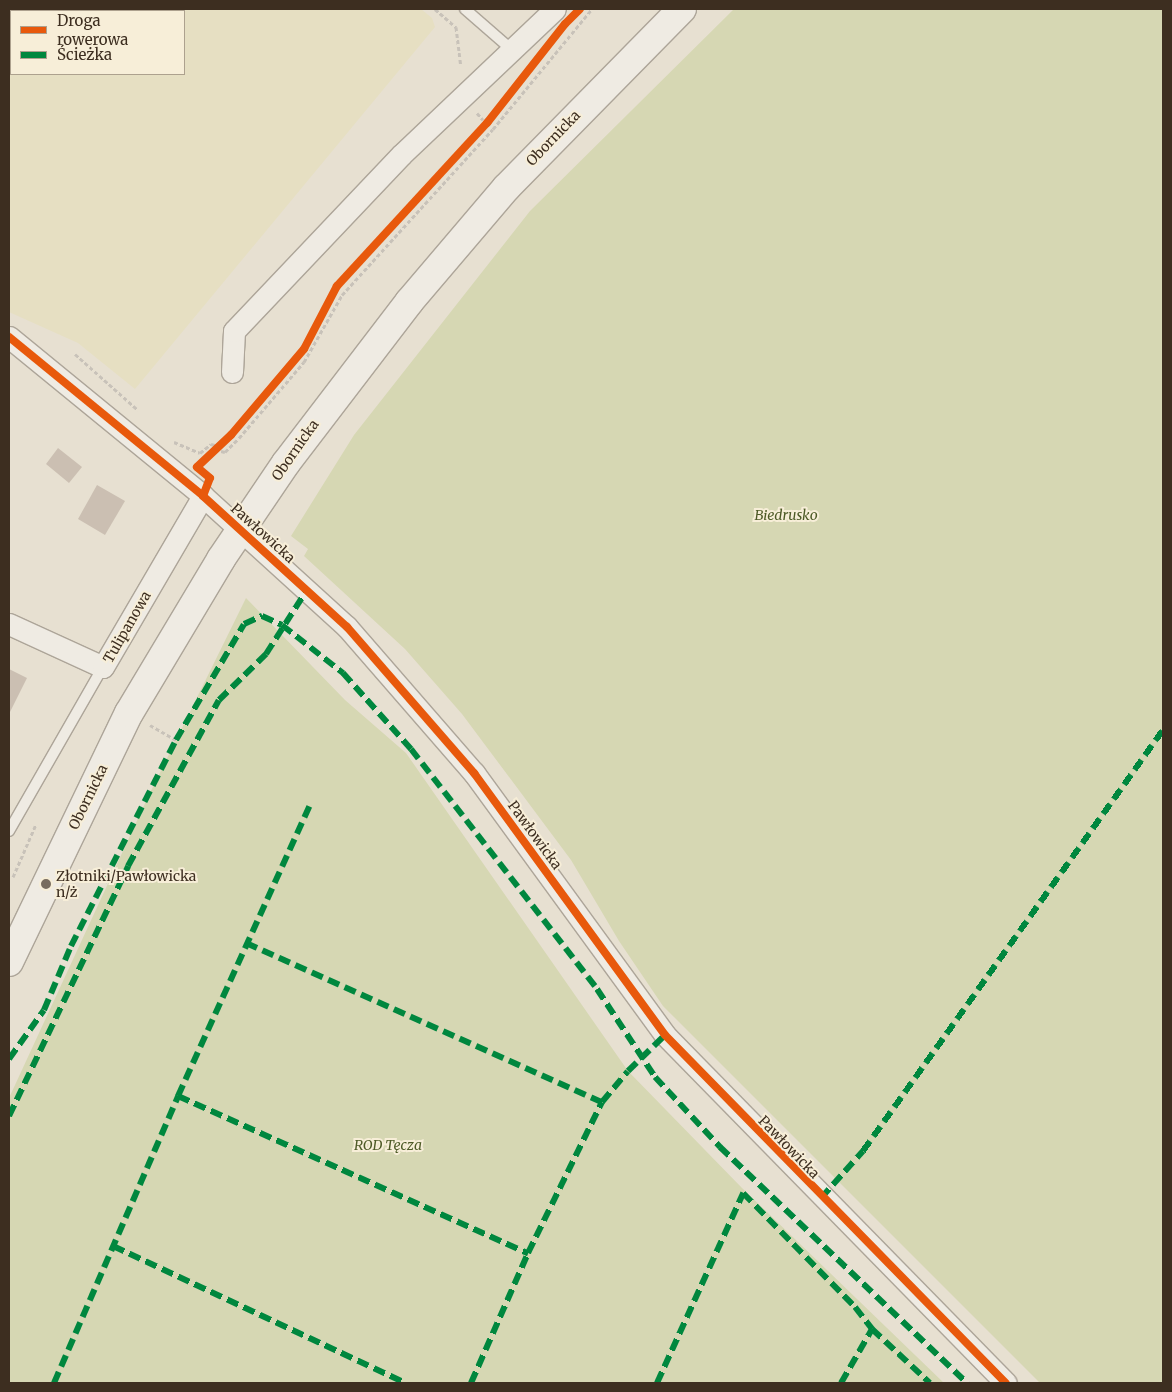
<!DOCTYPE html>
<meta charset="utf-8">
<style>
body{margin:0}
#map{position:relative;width:1172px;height:1392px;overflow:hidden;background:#e7e0d1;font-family:Merriweather,serif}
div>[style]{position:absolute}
.farmland>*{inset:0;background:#e6dfc2}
.green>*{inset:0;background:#d6d7b3}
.building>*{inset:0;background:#cbbfb2}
.path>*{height:3px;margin-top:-1.5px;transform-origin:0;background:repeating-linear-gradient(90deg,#c8c2b9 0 4px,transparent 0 6.5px)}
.roads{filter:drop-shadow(1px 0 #ada599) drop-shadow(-1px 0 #ada599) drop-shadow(0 1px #ada599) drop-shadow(0 -1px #ada599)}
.lane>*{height:10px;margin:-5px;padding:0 5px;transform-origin:5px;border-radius:5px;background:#efebe3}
.street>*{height:21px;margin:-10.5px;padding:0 10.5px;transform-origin:10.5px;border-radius:10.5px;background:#efebe3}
.secondary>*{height:28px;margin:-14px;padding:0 14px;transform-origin:14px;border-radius:14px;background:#efebe3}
.quiet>*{height:6px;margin-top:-3px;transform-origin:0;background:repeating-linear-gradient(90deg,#00873e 0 12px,transparent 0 18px)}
.cycleway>*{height:8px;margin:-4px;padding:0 4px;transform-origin:4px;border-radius:4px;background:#e8590c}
.dots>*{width:14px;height:14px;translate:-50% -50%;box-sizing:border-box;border:2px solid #f7eed8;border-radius:50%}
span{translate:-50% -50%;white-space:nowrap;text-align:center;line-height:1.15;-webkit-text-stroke:4px #f7eed8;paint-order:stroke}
.street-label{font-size:14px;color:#3d2e20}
.park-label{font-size:14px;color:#4d5a26;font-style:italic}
.poi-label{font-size:14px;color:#3d2e20}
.left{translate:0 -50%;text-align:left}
.frame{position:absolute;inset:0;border:10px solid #3d2e20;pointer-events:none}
.legend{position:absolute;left:10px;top:10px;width:175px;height:65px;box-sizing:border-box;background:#f7eed8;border:1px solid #ada18e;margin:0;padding:6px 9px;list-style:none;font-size:15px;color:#3d2e20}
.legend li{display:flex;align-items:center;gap:10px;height:25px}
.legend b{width:25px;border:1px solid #ada18e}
</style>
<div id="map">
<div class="farmland">
<i style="clip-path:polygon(evenodd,9px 9px,421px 9px,432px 18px,435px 27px,135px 389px,78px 343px,9px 312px,9px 9px,11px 11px,184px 11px,184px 74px,11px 74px,11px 11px)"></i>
</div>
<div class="green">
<i style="clip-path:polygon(734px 9px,1163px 9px,1163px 1383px,1040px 1383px,663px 1006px,619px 941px,571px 860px,462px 714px,405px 649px,304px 556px,308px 549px,291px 536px,354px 435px,530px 211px)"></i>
<i style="clip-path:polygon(246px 598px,345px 700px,406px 753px,628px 1071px,742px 1188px,944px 1383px,9px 1383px,9px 1098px,147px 799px)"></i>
</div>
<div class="building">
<i style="clip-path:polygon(58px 448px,82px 467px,69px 483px,46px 464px)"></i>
<i style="clip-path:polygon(97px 485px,125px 501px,105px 535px,78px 519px)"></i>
<i style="clip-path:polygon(9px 669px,27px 678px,9px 714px)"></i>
</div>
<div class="path">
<i style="left:435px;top:9px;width:28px;rotate:41deg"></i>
<i style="left:456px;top:27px;width:38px;rotate:83deg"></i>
<i style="left:477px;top:113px;width:9px;rotate:49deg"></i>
<i style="left:75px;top:354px;width:84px;rotate:41.6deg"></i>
<i style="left:174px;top:442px;width:28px;rotate:23deg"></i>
<i style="left:200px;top:453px;width:14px;rotate:-39deg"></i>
<i style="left:211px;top:444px;width:4px;rotate:14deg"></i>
<i style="left:221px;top:451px;width:4px;rotate:14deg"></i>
<i style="left:225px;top:452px;width:20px;rotate:-45deg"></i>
<i style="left:239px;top:438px;width:100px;rotate:-49.5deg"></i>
<i style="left:304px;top:362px;width:77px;rotate:-60.4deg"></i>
<i style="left:342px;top:295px;width:224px;rotate:-47.7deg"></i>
<i style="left:493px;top:129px;width:156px;rotate:-50.5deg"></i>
<i style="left:150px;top:725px;width:30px;rotate:30deg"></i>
<i style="left:13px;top:877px;width:58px;rotate:-66.5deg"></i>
</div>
<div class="roads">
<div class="lane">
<i style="left:465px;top:9px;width:62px;rotate:41.1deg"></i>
<i style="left:9px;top:831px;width:189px;rotate:-60.2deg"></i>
</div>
<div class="street">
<i style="left:9px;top:337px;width:251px;rotate:39.3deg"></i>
<i style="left:203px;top:496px;width:195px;rotate:42.3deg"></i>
<i style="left:347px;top:627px;width:194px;rotate:49deg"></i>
<i style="left:474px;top:773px;width:324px;rotate:53.9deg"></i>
<i style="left:665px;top:1035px;width:487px;rotate:45.6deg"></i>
<i style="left:232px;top:372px;width:41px;rotate:-87.2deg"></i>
<i style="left:234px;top:331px;width:243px;rotate:-46.5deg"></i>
<i style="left:401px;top:155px;width:212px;rotate:-43.5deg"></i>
<i style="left:9px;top:624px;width:103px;rotate:24.6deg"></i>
<i style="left:103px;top:667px;width:198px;rotate:-59.7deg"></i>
</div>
<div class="secondary">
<i style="left:9px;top:962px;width:276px;rotate:-64.3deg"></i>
<i style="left:129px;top:713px;width:179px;rotate:-59.1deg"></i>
<i style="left:221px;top:559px;width:116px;rotate:-55.9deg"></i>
<i style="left:286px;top:463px;width:203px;rotate:-52.6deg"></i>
<i style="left:409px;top:302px;width:150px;rotate:-49.6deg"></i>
<i style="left:506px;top:188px;width:251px;rotate:-45.5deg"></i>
</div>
</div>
<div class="quiet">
<i style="left:246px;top:943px;width:390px;rotate:24.1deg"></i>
<i style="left:9px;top:1059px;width:60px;rotate:-54.5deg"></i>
<i style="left:44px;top:1010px;width:69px;rotate:-67.1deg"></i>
<i style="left:71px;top:946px;width:231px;rotate:-63deg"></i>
<i style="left:176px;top:740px;width:134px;rotate:-59.6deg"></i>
<i style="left:244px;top:624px;width:20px;rotate:-24deg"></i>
<i style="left:262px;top:616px;width:22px;rotate:24deg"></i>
<i style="left:282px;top:625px;width:78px;rotate:38.2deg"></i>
<i style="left:343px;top:673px;width:102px;rotate:48.2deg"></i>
<i style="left:411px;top:749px;width:304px;rotate:52.2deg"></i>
<i style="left:597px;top:989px;width:105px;rotate:56.6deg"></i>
<i style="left:655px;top:1077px;width:96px;rotate:47.1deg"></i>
<i style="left:720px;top:1147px;width:342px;rotate:43.7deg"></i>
<i style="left:178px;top:1096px;width:384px;rotate:24.2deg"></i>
<i style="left:9px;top:1116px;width:277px;rotate:-64.5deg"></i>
<i style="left:128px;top:866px;width:189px;rotate:-61.3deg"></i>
<i style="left:219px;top:700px;width:66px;rotate:-44.4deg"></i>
<i style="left:266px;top:654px;width:76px;rotate:-57.4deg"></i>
<i style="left:821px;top:1198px;width:63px;rotate:-48.2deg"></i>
<i style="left:863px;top:1151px;width:517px;rotate:-54.53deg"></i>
<i style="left:113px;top:1246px;width:323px;rotate:25.1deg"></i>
<i style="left:54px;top:1383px;width:313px;rotate:-66.6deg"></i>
<i style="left:178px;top:1096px;width:320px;rotate:-65.6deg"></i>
<i style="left:471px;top:1383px;width:142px;rotate:-66.3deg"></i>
<i style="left:528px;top:1253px;width:168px;rotate:-63.9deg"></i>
<i style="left:602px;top:1102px;width:40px;rotate:-50deg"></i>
<i style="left:628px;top:1071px;width:52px;rotate:-44.2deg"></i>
<i style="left:657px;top:1383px;width:209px;rotate:-65.6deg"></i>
<i style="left:743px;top:1193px;width:160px;rotate:45.5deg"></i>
<i style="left:855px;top:1307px;width:28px;rotate:52deg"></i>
<i style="left:872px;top:1329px;width:79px;rotate:43deg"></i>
<i style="left:841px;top:1383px;width:62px;rotate:-60.1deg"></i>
</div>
<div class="cycleway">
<i style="left:9px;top:337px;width:251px;rotate:39.3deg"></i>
<i style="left:203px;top:496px;width:195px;rotate:42.3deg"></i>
<i style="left:347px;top:627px;width:194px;rotate:49deg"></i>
<i style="left:474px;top:773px;width:324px;rotate:53.9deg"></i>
<i style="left:665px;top:1035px;width:487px;rotate:45.6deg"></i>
<i style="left:203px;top:496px;width:19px;rotate:-69deg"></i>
<i style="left:210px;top:478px;width:17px;rotate:-140deg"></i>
<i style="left:197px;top:467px;width:47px;rotate:-43.3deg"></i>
<i style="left:231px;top:435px;width:113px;rotate:-49.7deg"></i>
<i style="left:304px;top:349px;width:71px;rotate:-62.4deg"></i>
<i style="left:337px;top:286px;width:222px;rotate:-47.4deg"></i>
<i style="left:487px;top:123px;width:126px;rotate:-51.8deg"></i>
<i style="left:565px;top:24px;width:21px;rotate:-45deg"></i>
</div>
<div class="dots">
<i style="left:46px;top:884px;background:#786c5e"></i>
</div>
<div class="street-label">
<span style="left:553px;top:138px;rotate:-46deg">Obornicka</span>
<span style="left:295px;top:450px;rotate:-55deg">Obornicka</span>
<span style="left:263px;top:533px;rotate:42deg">Pawłowicka</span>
<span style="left:127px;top:627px;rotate:-60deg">Tulipanowa</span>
<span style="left:88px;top:797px;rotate:-64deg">Obornicka</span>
<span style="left:535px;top:835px;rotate:54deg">Pawłowicka</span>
<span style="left:789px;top:1147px;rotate:46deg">Pawłowicka</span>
</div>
<div class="park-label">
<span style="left:786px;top:515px">Biedrusko</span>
<span style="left:388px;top:1145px">ROD Tęcza</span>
</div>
<div class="poi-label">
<span class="left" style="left:56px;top:884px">Złotniki/Pawłowicka<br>n/ż</span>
</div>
<div class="frame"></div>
<ul class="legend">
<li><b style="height:6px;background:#e8590c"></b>Droga rowerowa</li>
<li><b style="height:6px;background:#00873e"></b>Ścieżka</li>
</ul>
</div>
